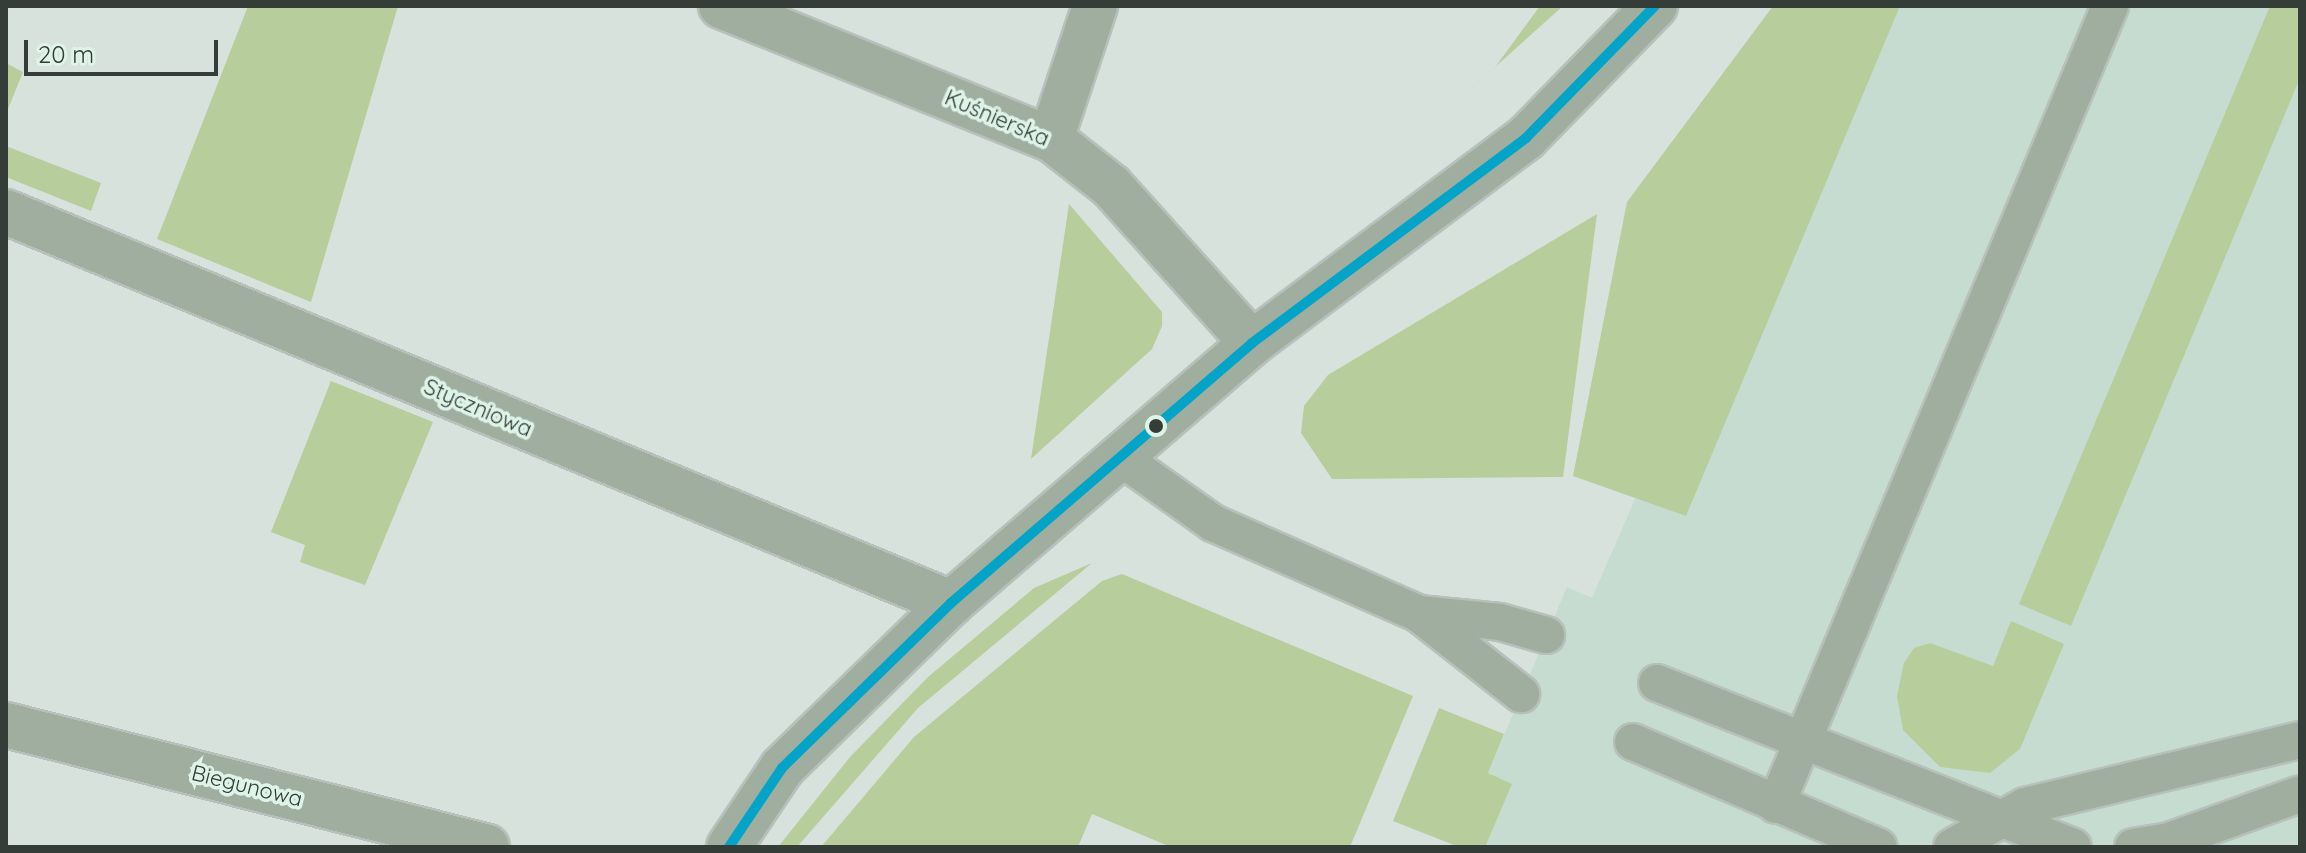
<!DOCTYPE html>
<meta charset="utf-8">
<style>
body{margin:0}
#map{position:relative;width:2306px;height:853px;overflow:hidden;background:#d7e2dc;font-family:Quicksand,sans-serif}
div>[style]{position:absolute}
.built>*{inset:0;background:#c7dcd1}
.green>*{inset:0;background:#b7cd9c}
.roads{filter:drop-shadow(2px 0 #b7c0bb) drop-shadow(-2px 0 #b7c0bb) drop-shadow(0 2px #b7c0bb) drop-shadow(0 -2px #b7c0bb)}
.service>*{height:36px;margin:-18px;padding:0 18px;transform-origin:18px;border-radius:18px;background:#9fae9f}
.minor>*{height:44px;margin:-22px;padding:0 22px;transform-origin:22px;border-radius:22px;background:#9fae9f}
.tertiary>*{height:44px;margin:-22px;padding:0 22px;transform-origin:22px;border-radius:22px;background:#9fae9f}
.bus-1>*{height:10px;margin:-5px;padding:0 5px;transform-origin:5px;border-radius:5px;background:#03a4c7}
.dots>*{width:22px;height:22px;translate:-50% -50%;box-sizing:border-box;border:4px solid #dff4e9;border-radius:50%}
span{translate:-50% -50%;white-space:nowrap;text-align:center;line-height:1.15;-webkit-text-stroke:7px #dff4e9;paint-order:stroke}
.street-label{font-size:22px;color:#353d39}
.frame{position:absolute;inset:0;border:8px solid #353d39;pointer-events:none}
.scale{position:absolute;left:24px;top:40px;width:194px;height:36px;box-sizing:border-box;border:4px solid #353d39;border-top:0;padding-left:10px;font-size:24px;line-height:28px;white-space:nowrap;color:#353d39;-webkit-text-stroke:6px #dff4e9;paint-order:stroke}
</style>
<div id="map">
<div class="built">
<i style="clip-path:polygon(1849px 6px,2300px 6px,2300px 847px,1485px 847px,1511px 784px,1488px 773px,1567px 587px,1592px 598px)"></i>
</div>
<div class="green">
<i style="clip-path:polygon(248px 6px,398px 6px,311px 302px,157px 239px)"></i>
<i style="clip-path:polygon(1540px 6px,1563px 6px,1436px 120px,1496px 66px)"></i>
<i style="clip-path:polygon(1773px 6px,1900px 6px,1686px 516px,1573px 476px,1627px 202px)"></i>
<i style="clip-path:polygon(2270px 6px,2300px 6px,2300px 78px,2071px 626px,2019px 604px)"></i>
<i style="clip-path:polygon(6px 63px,23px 72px,6px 114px)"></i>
<i style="clip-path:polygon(6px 146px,101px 183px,91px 211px,6px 177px)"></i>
<i style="clip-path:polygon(1069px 204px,1162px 312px,1162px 326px,1152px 349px,1031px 459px)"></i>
<i style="clip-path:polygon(1597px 214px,1563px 477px,1332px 479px,1301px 433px,1304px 406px,1328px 375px)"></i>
<i style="clip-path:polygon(331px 381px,433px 422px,365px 585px,300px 562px,305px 545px,271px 532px)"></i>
<i style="clip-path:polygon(1092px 563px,918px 708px,797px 847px,778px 847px,850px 757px,928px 677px,1034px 588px)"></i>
<i style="clip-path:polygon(1122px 574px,1413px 696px,1350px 847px,1171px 847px,1092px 814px,1078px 847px,821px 847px,914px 737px,1102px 581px)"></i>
<i style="clip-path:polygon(2011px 621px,2064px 644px,2020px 749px,1990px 773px,1940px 767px,1903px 730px,1897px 696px,1904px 663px,1914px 648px,1930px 643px,1993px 666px)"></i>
<i style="clip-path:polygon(1439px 708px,1504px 734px,1488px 773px,1512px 784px,1485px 847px,1459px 847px,1393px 821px)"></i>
</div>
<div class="roads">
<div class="service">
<i style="left:1117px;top:455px;width:118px;rotate:35.3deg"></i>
<i style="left:1213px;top:523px;width:225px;rotate:23.8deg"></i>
<i style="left:1419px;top:614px;width:130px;rotate:38.1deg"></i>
<i style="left:1419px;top:614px;width:81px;rotate:5.6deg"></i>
<i style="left:1500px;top:622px;width:48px;rotate:15.8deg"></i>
<i style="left:1657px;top:683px;width:447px;rotate:21.5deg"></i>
<i style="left:1633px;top:742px;width:267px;rotate:23.1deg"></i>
<i style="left:1776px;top:805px;width:866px;rotate:-67.31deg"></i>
<i style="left:1952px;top:847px;width:84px;rotate:-29.3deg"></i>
<i style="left:2025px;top:806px;width:283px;rotate:-13.5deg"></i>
<i style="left:2133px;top:847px;width:36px;rotate:-9deg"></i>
<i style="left:2169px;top:841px;width:139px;rotate:-19.7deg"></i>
</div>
<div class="minor">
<i style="left:721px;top:6px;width:356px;rotate:22deg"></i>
<i style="left:1051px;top:139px;width:76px;rotate:38.1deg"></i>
<i style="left:1111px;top:186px;width:211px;rotate:48.1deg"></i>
<i style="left:1051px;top:139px;width:140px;rotate:-71.7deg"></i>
<i style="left:6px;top:212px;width:1023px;rotate:22.48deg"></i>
<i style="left:6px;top:725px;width:496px;rotate:14.2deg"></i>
</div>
<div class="tertiary">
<i style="left:729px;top:847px;width:95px;rotate:-56.1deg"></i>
<i style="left:782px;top:768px;width:236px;rotate:-44.3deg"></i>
<i style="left:951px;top:603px;width:398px;rotate:-40.8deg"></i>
<i style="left:1252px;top:343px;width:342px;rotate:-36.8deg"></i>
<i style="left:1526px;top:138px;width:185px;rotate:-45.7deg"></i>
</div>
</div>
<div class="bus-1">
<i style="left:729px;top:847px;width:95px;rotate:-56.1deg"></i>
<i style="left:782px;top:768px;width:236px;rotate:-44.3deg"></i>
<i style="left:951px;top:603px;width:398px;rotate:-40.8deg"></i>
<i style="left:1252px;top:343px;width:342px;rotate:-36.8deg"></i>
<i style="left:1526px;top:138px;width:185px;rotate:-45.7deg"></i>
</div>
<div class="dots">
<i style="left:1156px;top:426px;background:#353d39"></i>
</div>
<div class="street-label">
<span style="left:997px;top:118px;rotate:23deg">Kuśnierska</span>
<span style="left:478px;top:408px;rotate:23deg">Styczniowa</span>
<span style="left:247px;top:786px;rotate:14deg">Biegunowa</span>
</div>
<div class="frame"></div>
<div class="scale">20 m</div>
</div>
